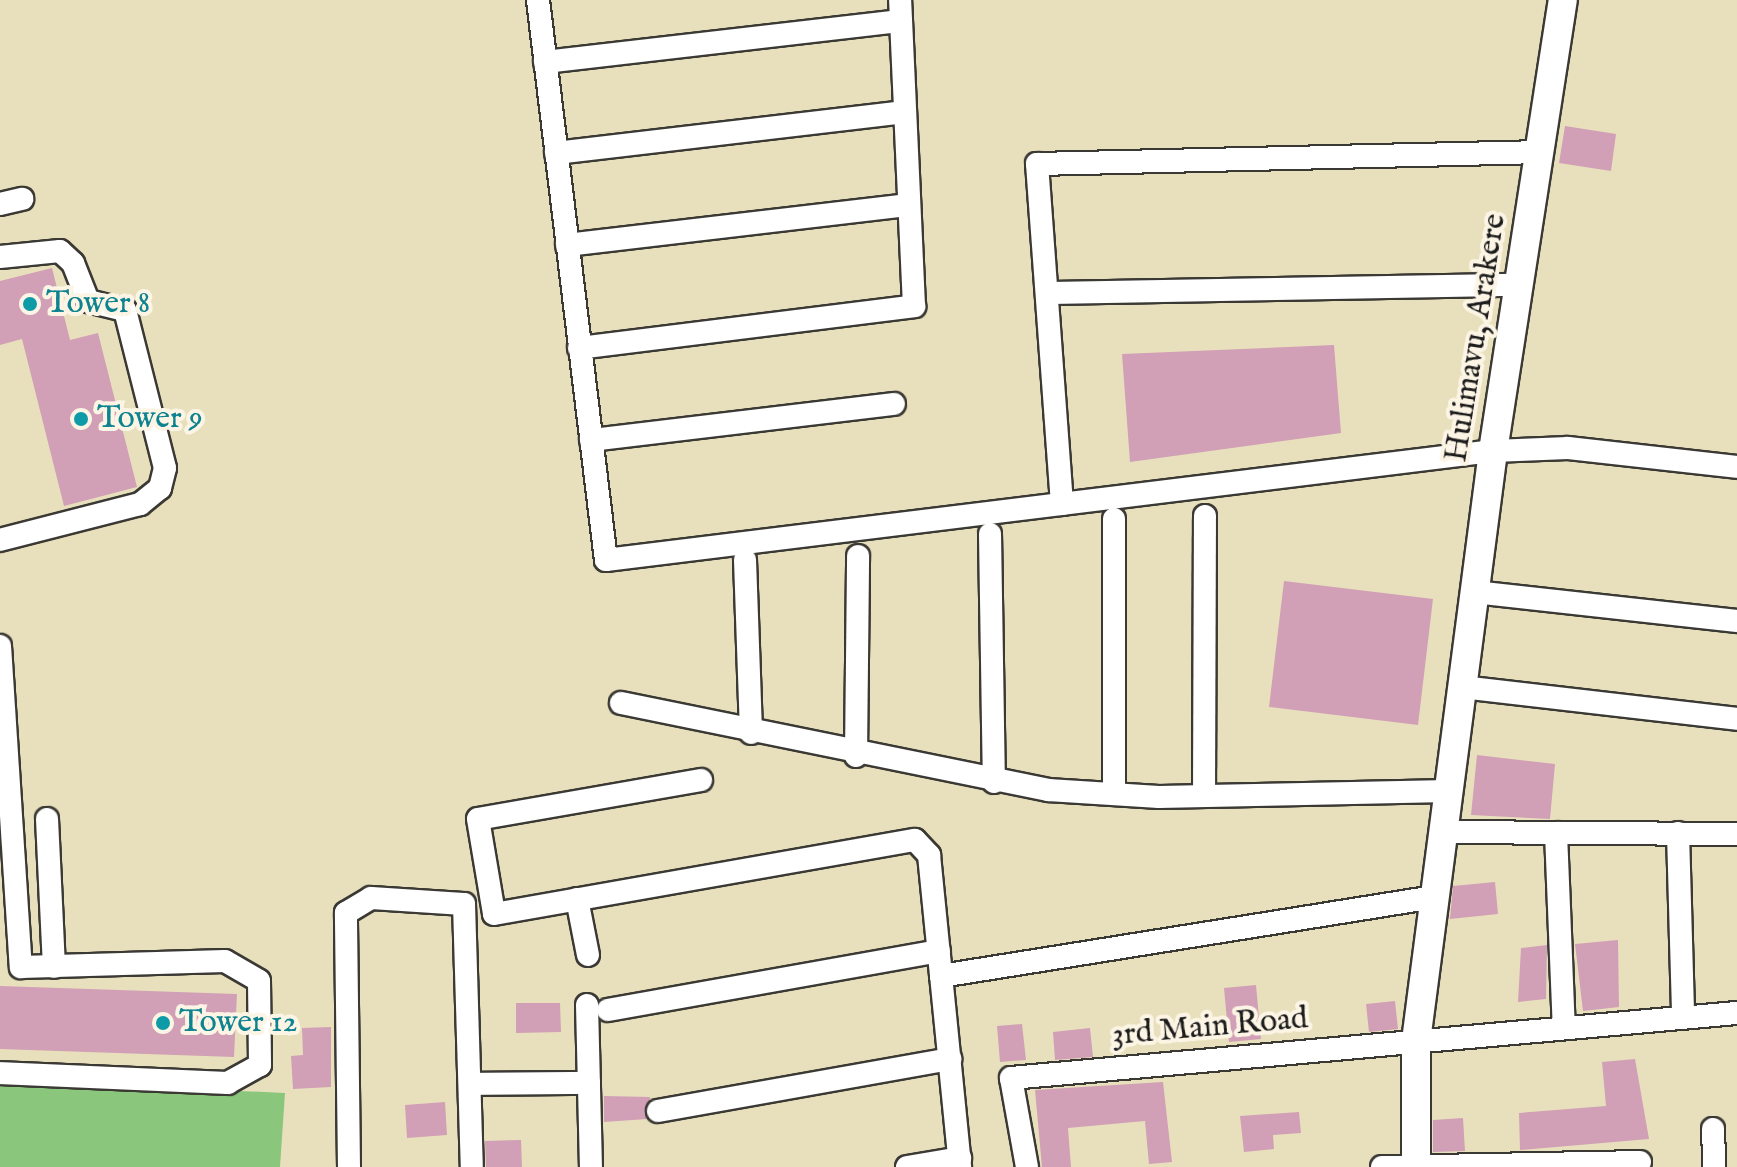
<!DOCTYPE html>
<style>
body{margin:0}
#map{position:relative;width:1737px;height:1167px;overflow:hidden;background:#e8e0bc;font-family:"IM FELL English",serif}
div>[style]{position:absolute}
.green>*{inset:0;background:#8ac77d}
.building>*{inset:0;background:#d19fb6}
.roads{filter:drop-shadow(2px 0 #3b3934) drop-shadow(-2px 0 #3b3934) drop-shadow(0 2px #3b3934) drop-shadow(0 -2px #3b3934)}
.minor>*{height:22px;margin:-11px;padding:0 11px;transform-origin:11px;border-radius:11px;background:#fff}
.tertiary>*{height:28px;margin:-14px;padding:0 14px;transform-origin:14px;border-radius:14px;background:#fff}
.dots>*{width:22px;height:22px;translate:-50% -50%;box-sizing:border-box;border:4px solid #fcf5e5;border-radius:50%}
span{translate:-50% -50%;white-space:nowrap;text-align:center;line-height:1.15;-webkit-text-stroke:8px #fcf5e5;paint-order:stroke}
.culture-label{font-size:32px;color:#0d838f}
.left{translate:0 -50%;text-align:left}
.street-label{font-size:32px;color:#1c1c1c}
</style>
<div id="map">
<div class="green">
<i style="clip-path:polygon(0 1080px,285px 1093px,280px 1167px,0 1167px)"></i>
</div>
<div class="building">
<i style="clip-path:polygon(1565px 126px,1616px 134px,1611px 171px,1559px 163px)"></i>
<i style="clip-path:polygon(52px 268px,70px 340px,98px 333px,137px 487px,64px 506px,22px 339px,0 345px,0 281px)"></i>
<i style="clip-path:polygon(1334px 345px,1341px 433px,1130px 462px,1122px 354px)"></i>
<i style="clip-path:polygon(1284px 581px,1433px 599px,1418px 725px,1269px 707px)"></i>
<i style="clip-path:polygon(1477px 755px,1555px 764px,1550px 819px,1471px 815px)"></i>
<i style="clip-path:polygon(1495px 882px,1498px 914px,1450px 919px,1453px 886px)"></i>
<i style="clip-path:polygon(1618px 940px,1619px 1007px,1583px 1011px,1575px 944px)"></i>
<i style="clip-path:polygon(1547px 945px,1546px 999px,1518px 1002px,1521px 948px)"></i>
<i style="clip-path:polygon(1256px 985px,1261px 1039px,1229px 1042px,1224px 988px)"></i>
<i style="clip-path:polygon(0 986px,237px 994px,234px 1057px,0 1049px)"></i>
<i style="clip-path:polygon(1395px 1001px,1398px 1029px,1369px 1032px,1366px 1004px)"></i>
<i style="clip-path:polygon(516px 1003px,560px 1003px,561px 1032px,516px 1033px)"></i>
<i style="clip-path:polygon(1022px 1024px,1026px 1060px,1000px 1062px,997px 1026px)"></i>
<i style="clip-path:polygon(331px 1027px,331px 1087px,293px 1089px,291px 1056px,303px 1055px,302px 1028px)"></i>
<i style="clip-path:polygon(1090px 1028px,1093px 1057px,1055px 1060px,1053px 1032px)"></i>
<i style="clip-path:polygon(1635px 1059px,1649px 1139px,1520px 1150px,1519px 1113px,1606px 1106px,1602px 1062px)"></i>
<i style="clip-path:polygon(1163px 1082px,1172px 1162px,1149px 1164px,1145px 1121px,1068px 1128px,1071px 1167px,1042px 1167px,1035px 1090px)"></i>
<i style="clip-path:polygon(604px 1096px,650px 1097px,647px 1119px,604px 1122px)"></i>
<i style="clip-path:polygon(445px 1102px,447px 1135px,407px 1138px,405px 1105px)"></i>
<i style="clip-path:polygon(1299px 1112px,1301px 1133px,1273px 1135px,1274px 1149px,1244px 1152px,1240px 1116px)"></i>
<i style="clip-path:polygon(1463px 1118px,1465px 1151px,1433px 1152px,1433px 1120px)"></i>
<i style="clip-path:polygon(521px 1140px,522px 1167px,486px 1167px,485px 1141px)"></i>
</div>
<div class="roads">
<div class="minor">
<i style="left:538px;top:0;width:564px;rotate:83.08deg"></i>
<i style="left:606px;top:560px;width:894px;rotate:-7.01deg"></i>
<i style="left:1493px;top:451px;width:75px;rotate:-2.3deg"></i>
<i style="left:1568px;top:448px;width:170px;rotate:6.4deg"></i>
<i style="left:545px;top:62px;width:358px;rotate:-6.6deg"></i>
<i style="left:556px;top:153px;width:351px;rotate:-6.7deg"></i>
<i style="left:0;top:204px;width:23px;rotate:-13deg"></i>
<i style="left:567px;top:245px;width:344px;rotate:-6.7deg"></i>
<i style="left:0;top:257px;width:60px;rotate:-5.7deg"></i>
<i style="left:60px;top:251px;width:18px;rotate:43deg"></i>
<i style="left:73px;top:263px;width:41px;rotate:68.5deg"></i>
<i style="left:88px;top:301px;width:38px;rotate:14deg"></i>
<i style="left:125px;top:310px;width:163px;rotate:75.8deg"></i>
<i style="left:165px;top:468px;width:21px;rotate:104deg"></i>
<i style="left:160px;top:488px;width:26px;rotate:141deg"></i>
<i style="left:140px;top:504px;width:145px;rotate:165.6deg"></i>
<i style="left:1047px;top:293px;width:472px;rotate:-1deg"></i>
<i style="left:579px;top:348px;width:338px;rotate:-7.1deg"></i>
<i style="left:914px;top:306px;width:306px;rotate:-92.6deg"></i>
<i style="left:591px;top:440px;width:305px;rotate:-6.8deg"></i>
<i style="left:1062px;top:504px;width:341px;rotate:-94.2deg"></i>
<i style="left:1037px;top:164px;width:504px;rotate:-1.36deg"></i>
<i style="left:1114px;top:519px;width:275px;rotate:90deg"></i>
<i style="left:990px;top:534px;width:248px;rotate:89.1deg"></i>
<i style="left:745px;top:560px;width:173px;rotate:88deg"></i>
<i style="left:1474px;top:592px;width:265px;rotate:6.3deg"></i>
<i style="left:0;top:646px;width:322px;rotate:86.3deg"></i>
<i style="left:21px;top:967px;width:204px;rotate:-1.7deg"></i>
<i style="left:225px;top:961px;width:39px;rotate:30deg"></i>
<i style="left:259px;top:981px;width:84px;rotate:89.3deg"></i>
<i style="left:260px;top:1065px;width:37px;rotate:151deg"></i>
<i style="left:228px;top:1083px;width:228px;rotate:-177.5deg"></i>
<i style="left:1462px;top:687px;width:277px;rotate:6.6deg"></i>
<i style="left:621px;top:703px;width:436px;rotate:11.5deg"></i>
<i style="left:1048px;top:790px;width:111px;rotate:3.6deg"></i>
<i style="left:1159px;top:797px;width:290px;rotate:-1.2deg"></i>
<i style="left:856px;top:756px;width:200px;rotate:-89.4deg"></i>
<i style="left:701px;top:780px;width:226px;rotate:170.1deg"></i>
<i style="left:478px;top:819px;width:96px;rotate:80.4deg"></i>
<i style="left:494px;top:914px;width:427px;rotate:-10deg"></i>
<i style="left:915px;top:840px;width:21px;rotate:47deg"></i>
<i style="left:929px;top:855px;width:314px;rotate:84.3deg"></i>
<i style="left:1204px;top:796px;width:280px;rotate:-89.8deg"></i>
<i style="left:47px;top:819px;width:148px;rotate:87.3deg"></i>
<i style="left:1442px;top:832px;width:295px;rotate:0.4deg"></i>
<i style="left:1556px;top:833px;width:195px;rotate:87.7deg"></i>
<i style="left:1678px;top:833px;width:184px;rotate:88.4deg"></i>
<i style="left:577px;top:899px;width:57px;rotate:78.9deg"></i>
<i style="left:941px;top:976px;width:499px;rotate:-9.1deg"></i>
<i style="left:587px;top:1005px;width:162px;rotate:88.6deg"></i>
<i style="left:608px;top:1010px;width:336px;rotate:-10.1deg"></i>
<i style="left:470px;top:1084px;width:119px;rotate:-0.5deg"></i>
<i style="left:658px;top:1111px;width:297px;rotate:-10.1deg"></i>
<i style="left:1713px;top:1129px;width:38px;rotate:88deg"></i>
<i style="left:349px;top:1167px;width:254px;rotate:-90.7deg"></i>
<i style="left:346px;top:913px;width:29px;rotate:-31deg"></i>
<i style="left:371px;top:898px;width:93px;rotate:3.7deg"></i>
<i style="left:464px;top:904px;width:263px;rotate:88.3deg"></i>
<i style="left:907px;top:1167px;width:54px;rotate:-9.6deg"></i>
<i style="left:1027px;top:1167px;width:90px;rotate:-100.2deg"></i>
<i style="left:1011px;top:1078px;width:729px;rotate:-5.12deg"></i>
<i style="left:1382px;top:1167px;width:258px;rotate:-1.1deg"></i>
</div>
<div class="tertiary">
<i style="left:1416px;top:1167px;width:126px;rotate:-90deg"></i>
<i style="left:1416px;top:1041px;width:595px;rotate:-82.56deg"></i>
<i style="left:1493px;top:451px;width:456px;rotate:-81.2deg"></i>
</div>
</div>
<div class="dots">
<i style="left:30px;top:304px;background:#0f9aa8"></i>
<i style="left:81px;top:419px;background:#0f9aa8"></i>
<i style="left:163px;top:1023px;background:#0f9aa8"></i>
</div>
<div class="culture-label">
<span class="left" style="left:46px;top:304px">Tower 8</span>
<span class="left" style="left:97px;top:419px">Tower 9</span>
<span class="left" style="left:179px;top:1023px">Tower 12</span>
</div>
<div class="street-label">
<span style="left:1477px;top:338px;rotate:-81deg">Hulimavu, Arakere</span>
<span style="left:1210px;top:1028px;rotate:-5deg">3rd Main Road</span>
</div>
</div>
